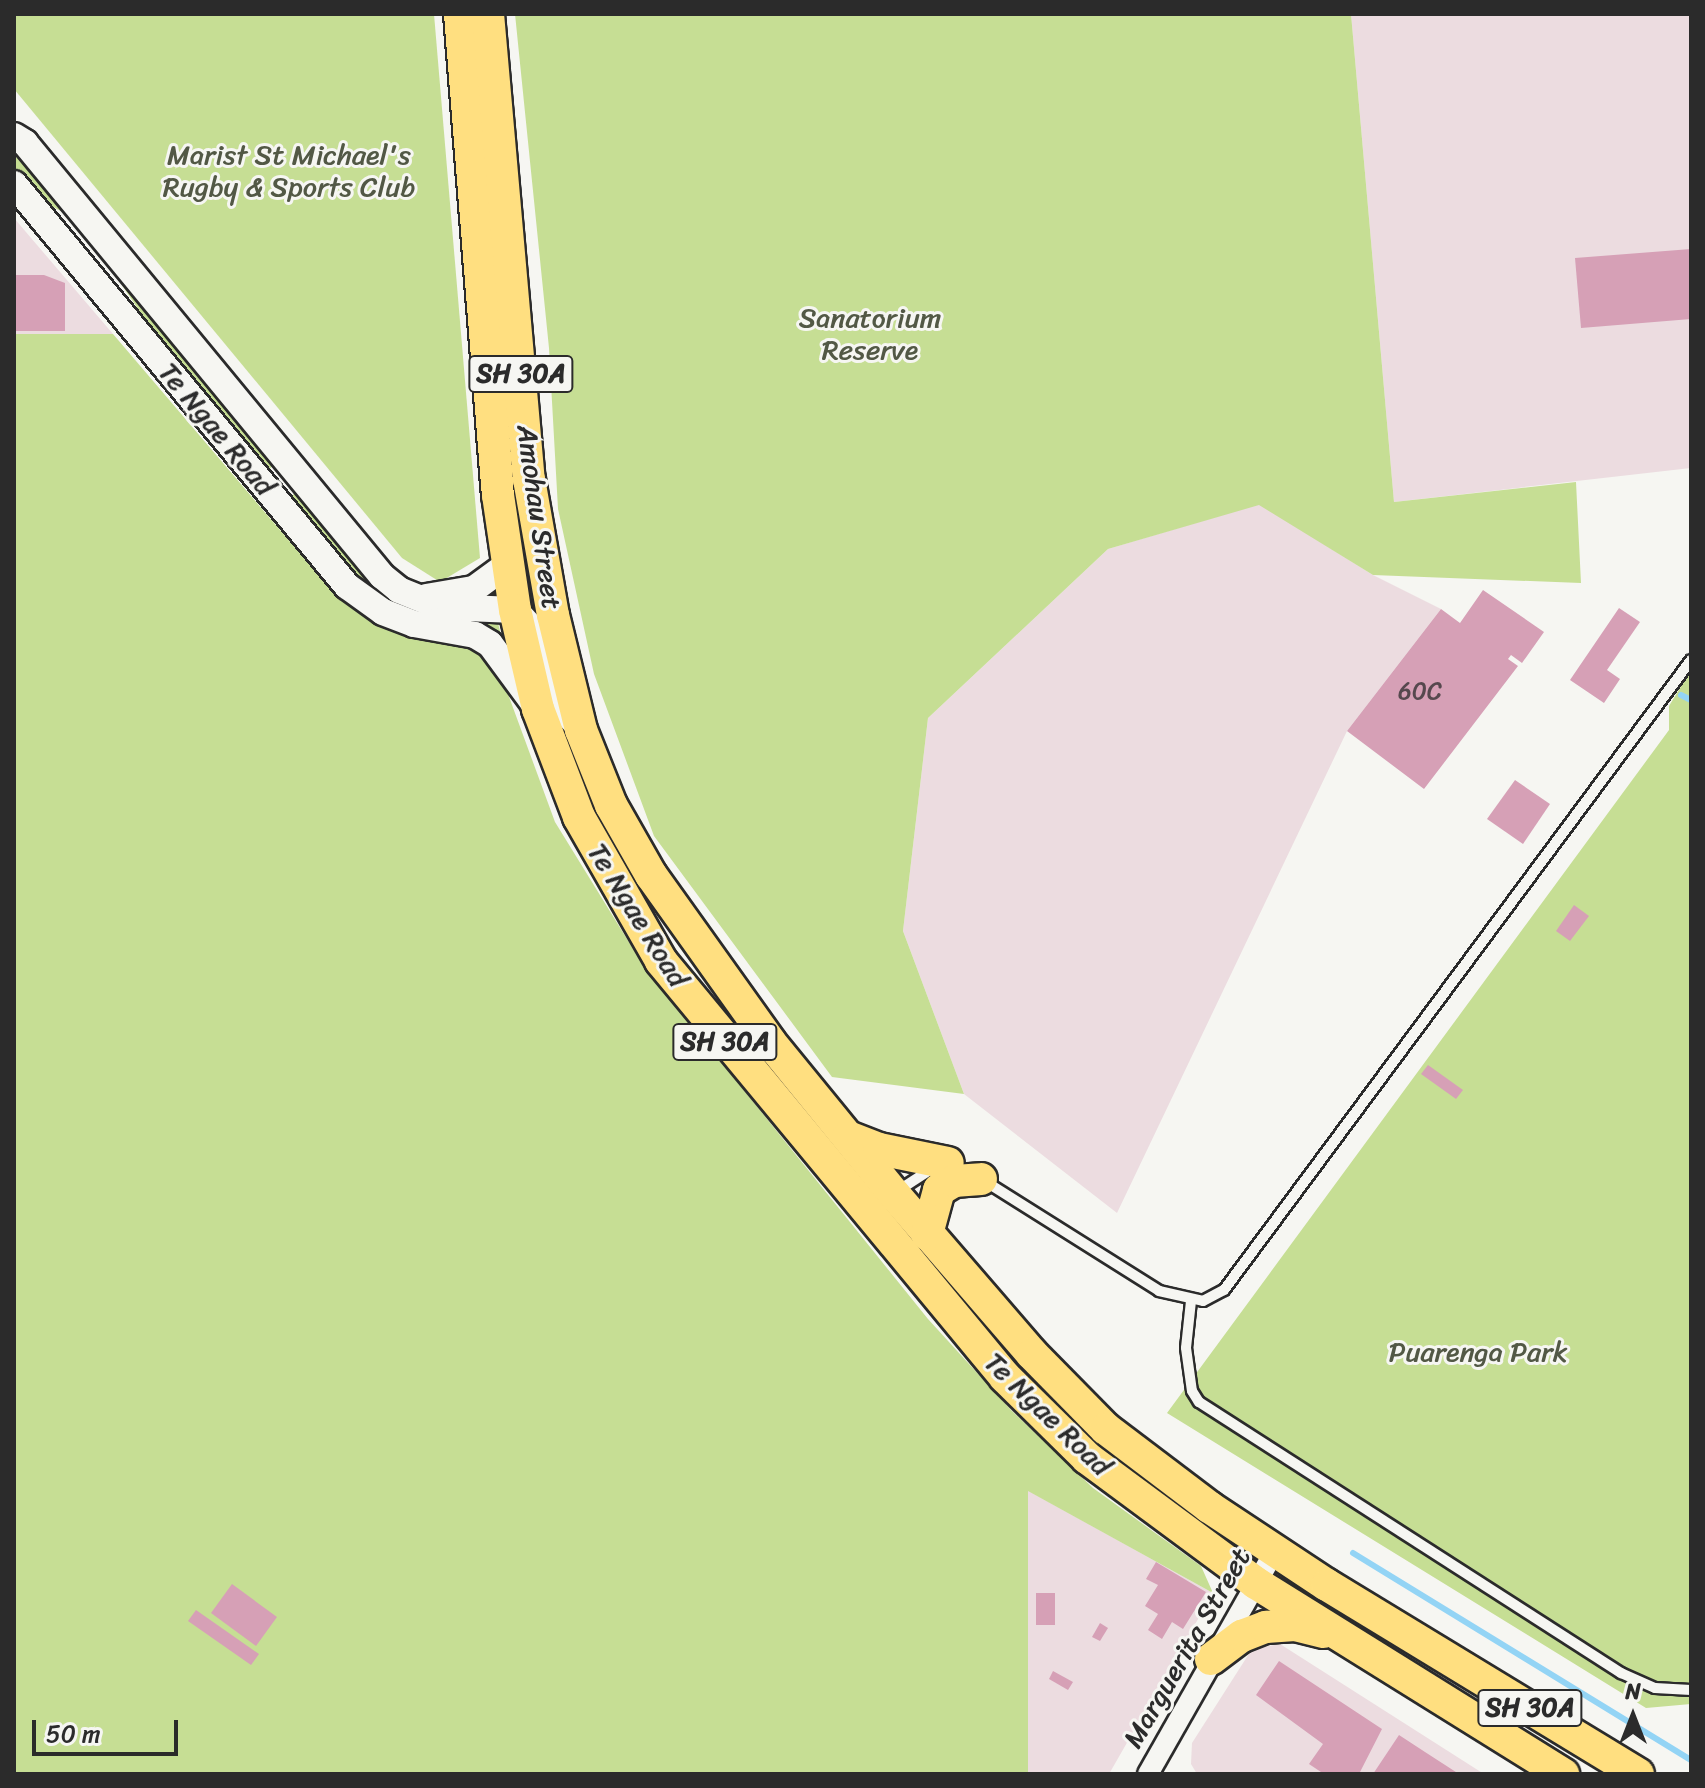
<!DOCTYPE html>
<style>
body{margin:0}
#map{position:relative;width:1705px;height:1788px;overflow:hidden;background:#f6f6f2;font-family:Sriracha,sans-serif}
div>[style]{position:absolute}
.built>*{inset:0;background:#ecdce0}
.green>*{inset:0;background:#c6de94}
.stream>*{height:6px;margin:-3px;padding:0 3px;transform-origin:3px;border-radius:3px;background:#93d4f5}
.building>*{inset:0;background:#d6a0b6}
.roads{filter:drop-shadow(2px 0 #2b2b2b) drop-shadow(-2px 0 #2b2b2b) drop-shadow(0 2px #2b2b2b) drop-shadow(0 -2px #2b2b2b)}
.service>*{height:10px;margin:-5px;padding:0 5px;transform-origin:5px;border-radius:5px;background:#f6f6f2}
.minor>*{height:20px;margin:-10px;padding:0 10px;transform-origin:10px;border-radius:10px;background:#f6f6f2}
.tertiary>*{height:26px;margin:-13px;padding:0 13px;transform-origin:13px;border-radius:13px;background:#f6f6f2}
.primary>*{height:32px;margin:-16px;padding:0 16px;transform-origin:16px;border-radius:16px;background:#ffdf80}
span{translate:-50% -50%;white-space:nowrap;text-align:center;line-height:1.15;-webkit-text-stroke:6px #f6f6f2;paint-order:stroke}
.number-label{font-size:24px;color:#56484e}
.number-label span{-webkit-text-stroke-width:0}
.shield-label span{padding:2px 6px;background:#f6f6f2;border:2px solid;border-radius:6px;-webkit-text-stroke-width:0}
.shield-label{font-size:26px;color:#2b2b2b;font-weight:700}
.park-label{font-size:28px;color:#525845}
.street-label{font-size:28px;color:#2b2b2b}
.frame{position:absolute;inset:0;border:16px solid #2b2b2b;pointer-events:none}
.north{position:absolute;left:1593px;top:1676px;width:80px;height:80px;-webkit-text-stroke:6px #f6f6f2;paint-order:stroke;rotate:0deg;font-size:22px;font-weight:700;line-height:32px;text-align:center;color:#2b2b2b}
.north::after{content:'';display:block;margin:auto;width:28px;height:36px;background:#2b2b2b;clip-path:polygon(50% 0,100% 100%,50% 72%,0 100%)}
.scale{position:absolute;left:32px;top:1720px;width:146px;height:36px;box-sizing:border-box;border:4px solid #2b2b2b;border-top:0;padding-left:10px;font-size:24px;line-height:28px;white-space:nowrap;color:#2b2b2b;-webkit-text-stroke:6px #f6f6f2;paint-order:stroke}
</style>
<div id="map">
<div class="built">
<i style="clip-path:polygon(1351px 14px,1691px 14px,1691px 468px,1394px 502px)"></i>
<i style="clip-path:polygon(14px 218px,113px 334px,14px 334px)"></i>
<i style="clip-path:polygon(1259px 504px,1373px 575px,1441px 609px,1347px 731px,1117px 1213px,964px 1094px,903px 931px,928px 718px,1108px 549px)"></i>
<i style="clip-path:polygon(1027px 1490px,1213px 1593px,1109px 1774px,1028px 1774px)"></i>
<i style="clip-path:polygon(1280px 1644px,1484px 1774px,1197px 1774px,1191px 1764px,1192px 1743px,1252px 1649px)"></i>
</div>
<div class="green">
<i style="clip-path:polygon(14px 14px,434px 14px,480px 558px,440px 582px,402px 558px,14px 89px)"></i>
<i style="clip-path:polygon(515px 14px,1351px 14px,1394px 502px,1576px 482px,1581px 583px,1373px 575px,1259px 505px,1108px 549px,928px 718px,903px 931px,964px 1094px,832px 1077px,654px 836px,594px 674px,558px 509px,549px 348px)"></i>
<i style="clip-path:polygon(14px 155px,35px 172px,72px 217px,42px 201px,14px 166px)"></i>
<i style="clip-path:polygon(114px 266px,273px 465px,269px 470px,263px 469px,172px 359px,111px 269px)"></i>
<i style="clip-path:polygon(14px 334px,113px 334px,338px 598px,403px 632px,476px 648px,501px 675px,555px 822px,643px 965px,928px 1319px,1011px 1410px,1093px 1488px,1201px 1566px,1213px 1593px,1028px 1491px,1028px 1774px,14px 1774px)"></i>
<i style="clip-path:polygon(295px 492px,370px 580px,497px 619px,502px 639px,423px 623px,360px 586px,290px 500px)"></i>
<i style="clip-path:polygon(1691px 670px,1691px 1704px,1646px 1708px,1167px 1413px,1669px 730px,1669px 706px)"></i>
</div>
<div class="stream">
<i style="left:1681px;top:695px;width:11px;rotate:27deg"></i>
<i style="left:1353px;top:1553px;width:396px;rotate:31.5deg"></i>
</div>
<div class="building">
<i style="clip-path:polygon(1691px 249px,1691px 319px,1581px 328px,1575px 258px)"></i>
<i style="clip-path:polygon(14px 275px,44px 275px,65px 283px,65px 331px,14px 331px)"></i>
<i style="clip-path:polygon(1483px 590px,1544px 632px,1522px 663px,1511px 655px,1508px 659px,1518px 666px,1424px 789px,1347px 731px,1441px 609px,1460px 623px)"></i>
<i style="clip-path:polygon(1619px 608px,1640px 622px,1607px 670px,1620px 679px,1604px 703px,1570px 680px)"></i>
<i style="clip-path:polygon(1515px 780px,1550px 804px,1523px 844px,1487px 819px)"></i>
<i style="clip-path:polygon(1574px 905px,1589px 916px,1570px 941px,1556px 931px)"></i>
<i style="clip-path:polygon(1428px 1065px,1463px 1090px,1456px 1099px,1421px 1074px)"></i>
<i style="clip-path:polygon(1156px 1562px,1206px 1592px,1183px 1629px,1172px 1622px,1162px 1639px,1148px 1630px,1158px 1614px,1145px 1606px,1158px 1585px,1146px 1579px)"></i>
<i style="clip-path:polygon(232px 1584px,277px 1617px,256px 1646px,211px 1613px)"></i>
<i style="clip-path:polygon(1036px 1593px,1055px 1593px,1055px 1625px,1036px 1625px)"></i>
<i style="clip-path:polygon(196px 1610px,259px 1654px,251px 1665px,188px 1621px)"></i>
<i style="clip-path:polygon(1100px 1623px,1108px 1628px,1100px 1641px,1092px 1637px)"></i>
<i style="clip-path:polygon(1279px 1661px,1382px 1729px,1359px 1774px,1324px 1774px,1309px 1764px,1323px 1744px,1256px 1695px)"></i>
<i style="clip-path:polygon(1053px 1671px,1073px 1682px,1068px 1690px,1049px 1679px)"></i>
<i style="clip-path:polygon(1399px 1735px,1425px 1752px,1459px 1774px,1373px 1774px)"></i>
</div>
<div class="roads">
<div class="service">
<i style="left:983px;top:1180px;width:208px;rotate:32.2deg"></i>
<i style="left:1159px;top:1291px;width:45px;rotate:12.8deg"></i>
<i style="left:1203px;top:1301px;width:24px;rotate:-28deg"></i>
<i style="left:1224px;top:1290px;width:784px;rotate:-53.45deg"></i>
<i style="left:896px;top:1192px;width:44px;rotate:-33deg"></i>
<i style="left:1191px;top:1301px;width:47px;rotate:96.1deg"></i>
<i style="left:1186px;top:1348px;width:43px;rotate:82.1deg"></i>
<i style="left:1192px;top:1391px;width:13px;rotate:58deg"></i>
<i style="left:1199px;top:1402px;width:502px;rotate:32.71deg"></i>
<i style="left:1621px;top:1673px;width:37px;rotate:24deg"></i>
<i style="left:1655px;top:1688px;width:36px;rotate:3deg"></i>
</div>
<div class="minor">
<i style="left:1148px;top:1774px;width:257px;rotate:-60.4deg"></i>
</div>
<div class="tertiary">
<i style="left:14px;top:136px;width:13px;rotate:32deg"></i>
<i style="left:25px;top:143px;width:561px;rotate:50.5deg"></i>
<i style="left:382px;top:576px;width:22px;rotate:39deg"></i>
<i style="left:399px;top:590px;width:45px;rotate:22deg"></i>
<i style="left:441px;top:607px;width:74px;rotate:2.3deg"></i>
<i style="left:515px;top:610px;width:35px;rotate:47deg"></i>
<i style="left:539px;top:636px;width:68px;rotate:75.6deg"></i>
<i style="left:556px;top:702px;width:37px;rotate:47deg"></i>
<i style="left:14px;top:184px;width:522px;rotate:50.36deg"></i>
<i style="left:347px;top:586px;width:44px;rotate:35.8deg"></i>
<i style="left:383px;top:612px;width:33px;rotate:21deg"></i>
<i style="left:414px;top:624px;width:62px;rotate:10.2deg"></i>
<i style="left:475px;top:635px;width:17px;rotate:31deg"></i>
<i style="left:490px;top:644px;width:81px;rotate:53.6deg"></i>
<i style="left:426px;top:597px;width:49px;rotate:-9.5deg"></i>
<i style="left:474px;top:589px;width:42px;rotate:-36.3deg"></i>
</div>
<div class="primary">
<i style="left:460px;top:14px;width:482px;rotate:85.5deg"></i>
<i style="left:498px;top:495px;width:116px;rotate:81.6deg"></i>
<i style="left:515px;top:610px;width:102px;rotate:76.9deg"></i>
<i style="left:538px;top:709px;width:116px;rotate:69.2deg"></i>
<i style="left:579px;top:817px;width:166px;rotate:60.3deg"></i>
<i style="left:661px;top:961px;width:540px;rotate:50.41deg"></i>
<i style="left:1005px;top:1377px;width:115px;rotate:44.6deg"></i>
<i style="left:1087px;top:1458px;width:210px;rotate:36.5deg"></i>
<i style="left:1256px;top:1583px;width:362px;rotate:31.9deg"></i>
<i style="left:488px;top:14px;width:467px;rotate:85deg"></i>
<i style="left:529px;top:479px;width:138px;rotate:80deg"></i>
<i style="left:553px;top:615px;width:118px;rotate:76.3deg"></i>
<i style="left:581px;top:730px;width:81px;rotate:68.2deg"></i>
<i style="left:611px;top:805px;width:81px;rotate:60.3deg"></i>
<i style="left:651px;top:875px;width:205px;rotate:54.5deg"></i>
<i style="left:770px;top:1042px;width:196px;rotate:50.8deg"></i>
<i style="left:894px;top:1194px;width:211px;rotate:49.2deg"></i>
<i style="left:1032px;top:1354px;width:105px;rotate:45.4deg"></i>
<i style="left:1106px;top:1429px;width:129px;rotate:37.1deg"></i>
<i style="left:1209px;top:1507px;width:141px;rotate:33.5deg"></i>
<i style="left:1327px;top:1585px;width:364px;rotate:31.3deg"></i>
<i style="left:848px;top:1137px;width:33px;rotate:21deg"></i>
<i style="left:879px;top:1149px;width:70px;rotate:11.5deg"></i>
<i style="left:927px;top:1234px;width:46px;rotate:-74.7deg"></i>
<i style="left:939px;top:1190px;width:17px;rotate:-31deg"></i>
<i style="left:954px;top:1181px;width:27px;rotate:-4deg"></i>
<i style="left:1211px;top:1659px;width:39px;rotate:-37deg"></i>
<i style="left:1242px;top:1636px;width:26px;rotate:-21deg"></i>
<i style="left:1266px;top:1627px;width:29px;rotate:-4deg"></i>
<i style="left:1295px;top:1625px;width:29px;rotate:14deg"></i>
</div>
</div>
<div class="number-label">
<span style="left:1420px;top:692px">60C</span>
</div>
<div class="shield-label">
<span style="left:521px;top:374px">SH 30A</span>
<span style="left:725px;top:1042px">SH 30A</span>
<span style="left:1530px;top:1708px">SH 30A</span>
</div>
<div class="park-label">
<span style="left:289px;top:171px">Marist St Michael's<br>Rugby &amp; Sports Club</span>
<span style="left:870px;top:334px">Sanatorium<br>Reserve</span>
<span style="left:1478px;top:1352px">Puarenga Park</span>
</div>
<div class="street-label">
<span style="left:217px;top:429px;rotate:50deg">Te Ngae Road</span>
<span style="left:539px;top:517px;rotate:82deg">Amohau Street</span>
<span style="left:638px;top:915px;rotate:58deg">Te Ngae Road</span>
<span style="left:1048px;top:1414px;rotate:44deg">Te Ngae Road</span>
<span style="left:1187px;top:1648px;rotate:-60deg">Marguerita Street</span>
</div>
<div class="frame"></div>
<div class="north">N</div>
<div class="scale">50 m</div>
</div>
